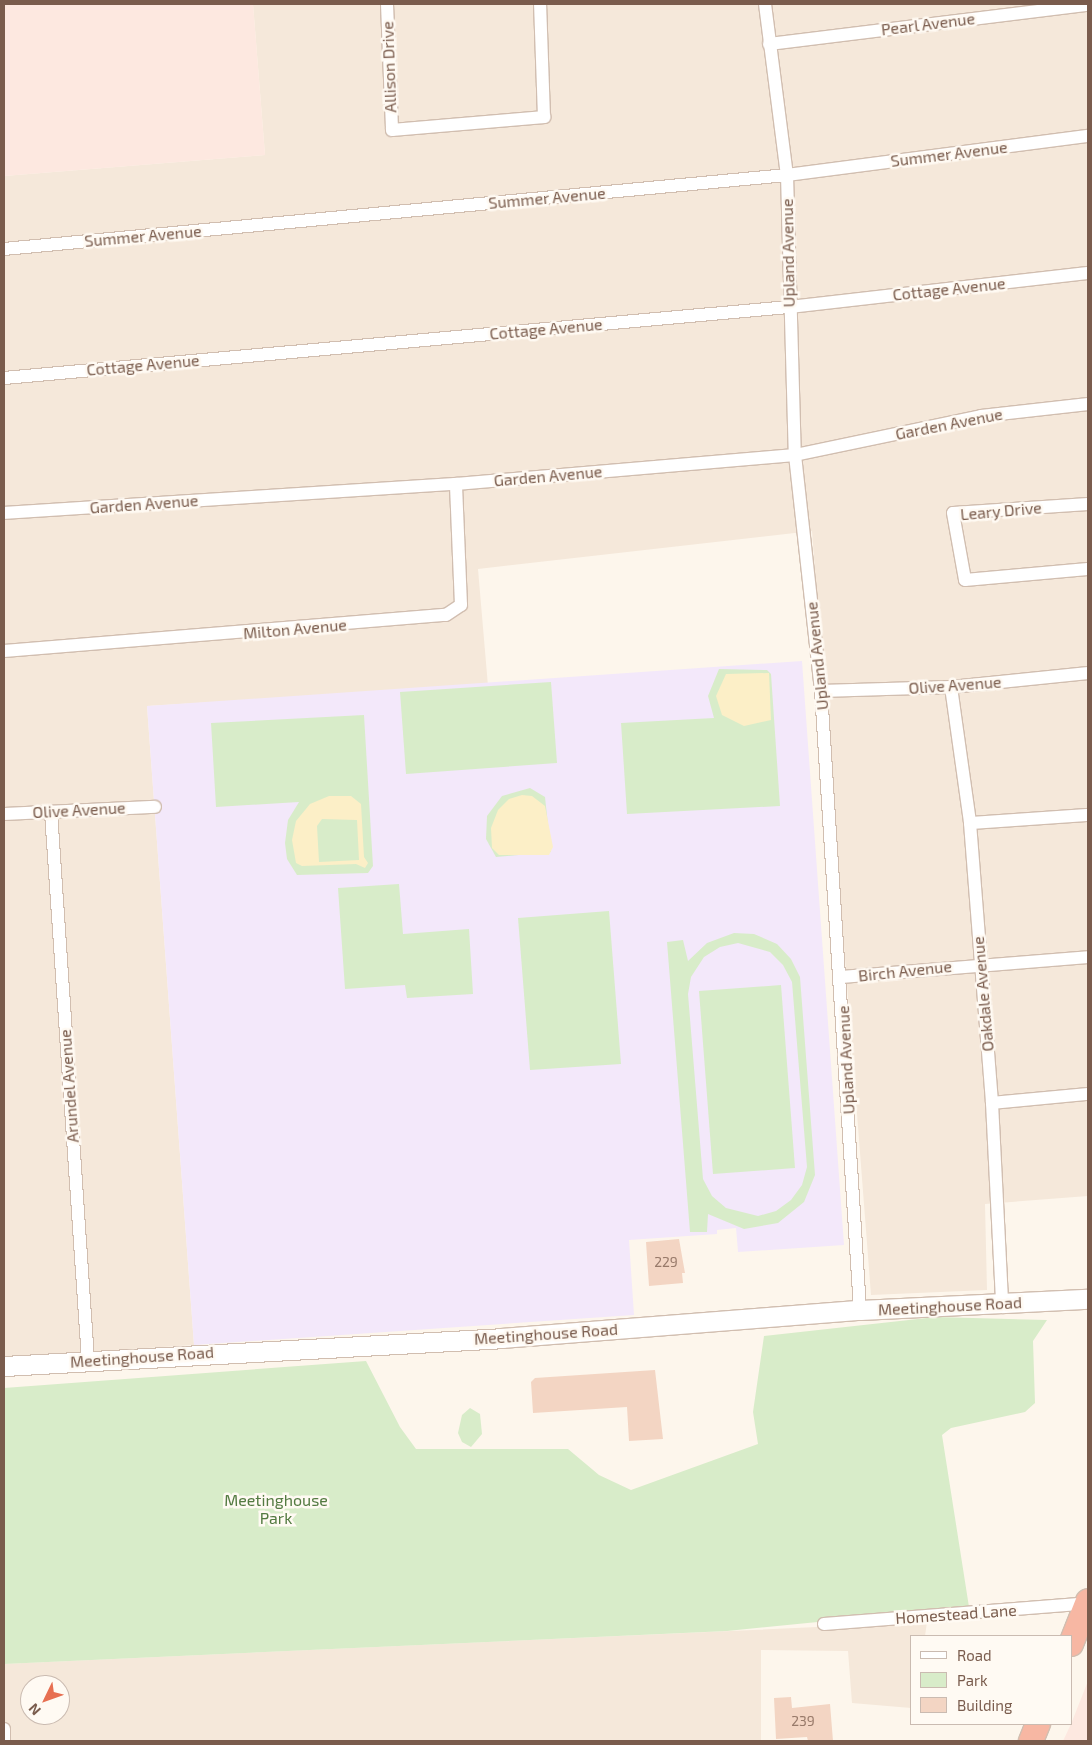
<!DOCTYPE html>
<style>
body{margin:0}
#map{position:relative;width:1092px;height:1745px;overflow:hidden;background:#fdf6ec;font-family:"Exo 2",sans-serif}
div>[style]{position:absolute}
.residential>*{inset:0;background:#f5e8da}
.commercial>*{inset:0;background:#fde8e0}
.education>*{inset:0;background:#f3e8fa}
.green>*{inset:0;background:#d8ecc9}
.sand>*{inset:0;background:#fcefc7}
.building>*{inset:0;background:#f3d5c3}
.roads{filter:drop-shadow(1px 0 #d1beb0) drop-shadow(-1px 0 #d1beb0) drop-shadow(0 1px #d1beb0) drop-shadow(0 -1px #d1beb0)}
.street>*{height:12px;margin:-6px;padding:0 6px;transform-origin:6px;border-radius:6px;background:#fff}
.secondary>*{height:19px;margin:-9.5px;padding:0 9.5px;transform-origin:9.5px;border-radius:9.5px;background:#fff}
.highway>*{height:24px;margin:-12px;padding:0 12px;transform-origin:12px;border-radius:12px;background:#f7b7a3}
span{translate:-50% -50%;white-space:nowrap;text-align:center;line-height:1.15;-webkit-text-stroke:5px #fffaf3;paint-order:stroke}
.number-label{font-size:14px;color:#987a6a}
.number-label span{-webkit-text-stroke-width:0}
.street-label{font-size:16px;color:#7a5c4d}
.park-label{font-size:16px;color:#537a41}
.frame{position:absolute;inset:0;border:5px solid #7a5c4d;pointer-events:none}
.legend{position:absolute;left:910px;top:1635px;width:162px;height:90px;box-sizing:border-box;background:#fffaf3;border:1px solid #cabbb1;margin:0;padding:6px 9px;list-style:none;font-size:15px;color:#7a5c4d}
.legend li{display:flex;align-items:center;gap:10px;height:25px}
.legend b{width:25px;border:1px solid #cabbb1}
.north{position:absolute;left:20px;top:1675px;width:50px;height:50px;box-sizing:border-box;background:#fffaf3;border:1px solid #cabbb1;border-radius:50%;rotate:228deg;font-size:14px;font-weight:700;line-height:20px;text-align:center;color:#7a5c4d}
.north::after{content:'';display:block;margin:auto;width:18px;height:22px;background:#e76f51;clip-path:polygon(50% 0,100% 100%,50% 72%,0 100%)}
</style>
<div id="map">
<div class="residential">
<i style="clip-path:polygon(253px 4px,1088px 4px,1088px 1196px,985px 1204px,987px 1290px,871px 1295px,812px 531px,478px 569px,488px 686px,147px 706px,194px 1345px,4px 1357px,4px 176px,265px 155px)"></i>
<i style="clip-path:polygon(evenodd,927px 1622px,925px 1636px,911px 1636px,911px 1708px,852px 1703px,848px 1651px,761px 1650px,761px 1741px,4px 1741px,4px 1664px,927px 1622px,30px 1685px,60px 1685px,60px 1715px,30px 1715px,30px 1685px)"></i>
</div>
<div class="commercial">
<i style="clip-path:polygon(4px 4px,253px 4px,265px 155px,4px 176px)"></i>
<i style="clip-path:polygon(1088px 1681px,1088px 1741px,1063px 1741px,1071px 1724px)"></i>
</div>
<div class="education">
<i style="clip-path:polygon(802px 661px,844px 1245px,738px 1252px,736px 1228px,717px 1230px,717px 1234px,629px 1240px,634px 1315px,194px 1345px,147px 706px)"></i>
</div>
<div class="green">
<i style="clip-path:polygon(719px 669px,767px 670px,771px 674px,780px 806px,627px 814px,621px 723px,714px 718px,708px 696px)"></i>
<i style="clip-path:polygon(551px 682px,557px 763px,406px 774px,400px 692px)"></i>
<i style="clip-path:polygon(364px 715px,373px 866px,368px 873px,297px 875px,287px 859px,285px 843px,288px 820px,299px 802px,216px 807px,211px 723px)"></i>
<i style="clip-path:polygon(530px 788px,545px 797px,551px 852px,496px 857px,486px 839px,487px 816px,502px 796px)"></i>
<i style="clip-path:polygon(399px 884px,403px 934px,469px 929px,473px 994px,407px 998px,405px 985px,345px 989px,338px 888px)"></i>
<i style="clip-path:polygon(609px 911px,621px 1064px,530px 1070px,518px 918px)"></i>
<i style="clip-path:polygon(evenodd,734px 933px,754px 934px,777px 944px,791px 959px,800px 977px,815px 1175px,804px 1202px,778px 1223px,744px 1229px,708px 1214px,707px 1232px,690px 1232px,667px 942px,683px 940px,688px 961px,707px 943px,734px 933px,738px 943px,770px 952px,783px 965px,792px 982px,807px 1167px,802px 1185px,791px 1200px,776px 1211px,758px 1216px,726px 1208px,712px 1196px,703px 1179px,688px 994px,691px 977px,704px 957px,720px 947px,738px 943px)"></i>
<i style="clip-path:polygon(781px 985px,795px 1168px,713px 1174px,699px 991px)"></i>
<i style="clip-path:polygon(936px 1317px,1047px 1320px,1033px 1341px,1035px 1403px,1025px 1412px,951px 1428px,942px 1435px,969px 1607px,727px 1631px,4px 1664px,4px 1388px,366px 1361px,400px 1427px,416px 1449px,568px 1449px,599px 1475px,631px 1490px,758px 1444px,753px 1412px,764px 1336px)"></i>
<i style="clip-path:polygon(470px 1408px,480px 1414px,482px 1434px,471px 1447px,462px 1442px,458px 1433px,462px 1415px)"></i>
</div>
<div class="sand">
<i style="clip-path:polygon(769px 673px,771px 720px,744px 726px,722px 715px,716px 696px,726px 674px)"></i>
<i style="clip-path:polygon(522px 795px,532px 796px,545px 806px,553px 847px,549px 855px,499px 855px,492px 848px,491px 828px,498px 810px,509px 799px)"></i>
<i style="clip-path:polygon(evenodd,329px 796px,351px 796px,361px 804px,364px 857px,368px 863px,365px 868px,356px 864px,302px 866px,296px 863px,292px 840px,296px 821px,310px 804px,329px 796px,322px 819px,357px 820px,359px 860px,319px 862px,317px 826px,322px 819px)"></i>
</div>
<div class="building">
<i style="clip-path:polygon(679px 1239px,685px 1273px,682px 1273px,683px 1283px,649px 1286px,646px 1242px)"></i>
<i style="clip-path:polygon(655px 1370px,663px 1439px,629px 1441px,627px 1407px,533px 1413px,531px 1382px,535px 1378px)"></i>
<i style="clip-path:polygon(791px 1697px,792px 1708px,830px 1704px,833px 1741px,808px 1741px,807px 1737px,776px 1739px,774px 1698px)"></i>
</div>
<div class="roads">
<div class="street">
<i style="left:387px;top:4px;width:126px;rotate:87.7deg"></i>
<i style="left:392px;top:130px;width:153px;rotate:-4.9deg"></i>
<i style="left:544px;top:117px;width:113px;rotate:-92deg"></i>
<i style="left:765px;top:4px;width:172px;rotate:82.7deg"></i>
<i style="left:787px;top:175px;width:280px;rotate:88.4deg"></i>
<i style="left:795px;top:455px;width:237px;rotate:83.7deg"></i>
<i style="left:821px;top:691px;width:620px;rotate:86.39deg"></i>
<i style="left:769px;top:44px;width:321px;rotate:-7deg"></i>
<i style="left:4px;top:249px;width:786px;rotate:-5.4deg"></i>
<i style="left:787px;top:175px;width:304px;rotate:-7.4deg"></i>
<i style="left:4px;top:378px;width:788px;rotate:-5.17deg"></i>
<i style="left:789px;top:307px;width:301px;rotate:-6.5deg"></i>
<i style="left:1088px;top:504px;width:135px;rotate:176.2deg"></i>
<i style="left:953px;top:513px;width:68px;rotate:79.8deg"></i>
<i style="left:965px;top:580px;width:123px;rotate:-5.1deg"></i>
<i style="left:4px;top:513px;width:453px;rotate:-3.7deg"></i>
<i style="left:456px;top:484px;width:340px;rotate:-4.9deg"></i>
<i style="left:795px;top:455px;width:190px;rotate:-11.8deg"></i>
<i style="left:981px;top:416px;width:108px;rotate:-6.4deg"></i>
<i style="left:4px;top:651px;width:443px;rotate:-4.7deg"></i>
<i style="left:446px;top:615px;width:18px;rotate:-34deg"></i>
<i style="left:461px;top:605px;width:121px;rotate:-92.4deg"></i>
<i style="left:951px;top:687px;width:137px;rotate:82deg"></i>
<i style="left:970px;top:823px;width:281px;rotate:85.5deg"></i>
<i style="left:992px;top:1103px;width:199px;rotate:87.1deg"></i>
<i style="left:821px;top:691px;width:130px;rotate:-1.8deg"></i>
<i style="left:951px;top:687px;width:138px;rotate:-5.8deg"></i>
<i style="left:51px;top:812px;width:550px;rotate:86.14deg"></i>
<i style="left:4px;top:814px;width:151px;rotate:-2.7deg"></i>
<i style="left:970px;top:823px;width:118px;rotate:-3.9deg"></i>
<i style="left:841px;top:977px;width:248px;rotate:-4.6deg"></i>
<i style="left:992px;top:1103px;width:96px;rotate:-5.4deg"></i>
<i style="left:824px;top:1624px;width:265px;rotate:-4.5deg"></i>
<i style="left:4px;top:1729px;width:12px;rotate:90deg"></i>
</div>
<div class="secondary">
<i style="left:4px;top:1366px;width:498px;rotate:-3.2deg"></i>
<i style="left:501px;top:1338px;width:360px;rotate:-4.5deg"></i>
<i style="left:860px;top:1310px;width:228px;rotate:-2.8deg"></i>
</div>
<div class="highway">
<i style="left:1071px;top:1644px;width:46px;rotate:-68.4deg"></i>
<i style="left:1031px;top:1741px;width:18px;rotate:-68deg"></i>
</div>
</div>
<div class="number-label">
<span style="left:666px;top:1262px">229</span>
<span style="left:803px;top:1721px">239</span>
</div>
<div class="street-label">
<span style="left:928px;top:24px;rotate:-7deg">Pearl Avenue</span>
<span style="left:389px;top:67px;rotate:-92deg">Allison Drive</span>
<span style="left:949px;top:154px;rotate:-7deg">Summer Avenue</span>
<span style="left:547px;top:198px;rotate:-5deg">Summer Avenue</span>
<span style="left:143px;top:236px;rotate:-5deg">Summer Avenue</span>
<span style="left:788px;top:253px;rotate:-91deg">Upland Avenue</span>
<span style="left:949px;top:289px;rotate:-6deg">Cottage Avenue</span>
<span style="left:546px;top:329px;rotate:-5deg">Cottage Avenue</span>
<span style="left:143px;top:365px;rotate:-5deg">Cottage Avenue</span>
<span style="left:949px;top:424px;rotate:-11deg">Garden Avenue</span>
<span style="left:548px;top:476px;rotate:-5deg">Garden Avenue</span>
<span style="left:144px;top:504px;rotate:-4deg">Garden Avenue</span>
<span style="left:1001px;top:511px;rotate:-5deg">Leary Drive</span>
<span style="left:295px;top:629px;rotate:-5deg">Milton Avenue</span>
<span style="left:817px;top:656px;rotate:-96deg">Upland Avenue</span>
<span style="left:955px;top:685px;rotate:-4deg">Olive Avenue</span>
<span style="left:79px;top:810px;rotate:-3deg">Olive Avenue</span>
<span style="left:905px;top:971px;rotate:-6deg">Birch Avenue</span>
<span style="left:983px;top:994px;rotate:-95deg">Oakdale Avenue</span>
<span style="left:846px;top:1060px;rotate:-93deg">Upland Avenue</span>
<span style="left:69px;top:1086px;rotate:-94deg">Arundel Avenue</span>
<span style="left:950px;top:1306px;rotate:-3deg">Meetinghouse Road</span>
<span style="left:546px;top:1334px;rotate:-4deg">Meetinghouse Road</span>
<span style="left:142px;top:1357px;rotate:-4deg">Meetinghouse Road</span>
<span style="left:956px;top:1614px;rotate:-4deg">Homestead Lane</span>
</div>
<div class="park-label">
<span style="left:276px;top:1509px">Meetinghouse<br>Park</span>
</div>
<div class="frame"></div>
<ul class="legend">
<li><b style="height:6px;background:#fff"></b>Road</li>
<li><b style="height:14px;background:#d8ecc9"></b>Park</li>
<li><b style="height:14px;background:#f3d5c3"></b>Building</li>
</ul>
<div class="north">N</div>
</div>
